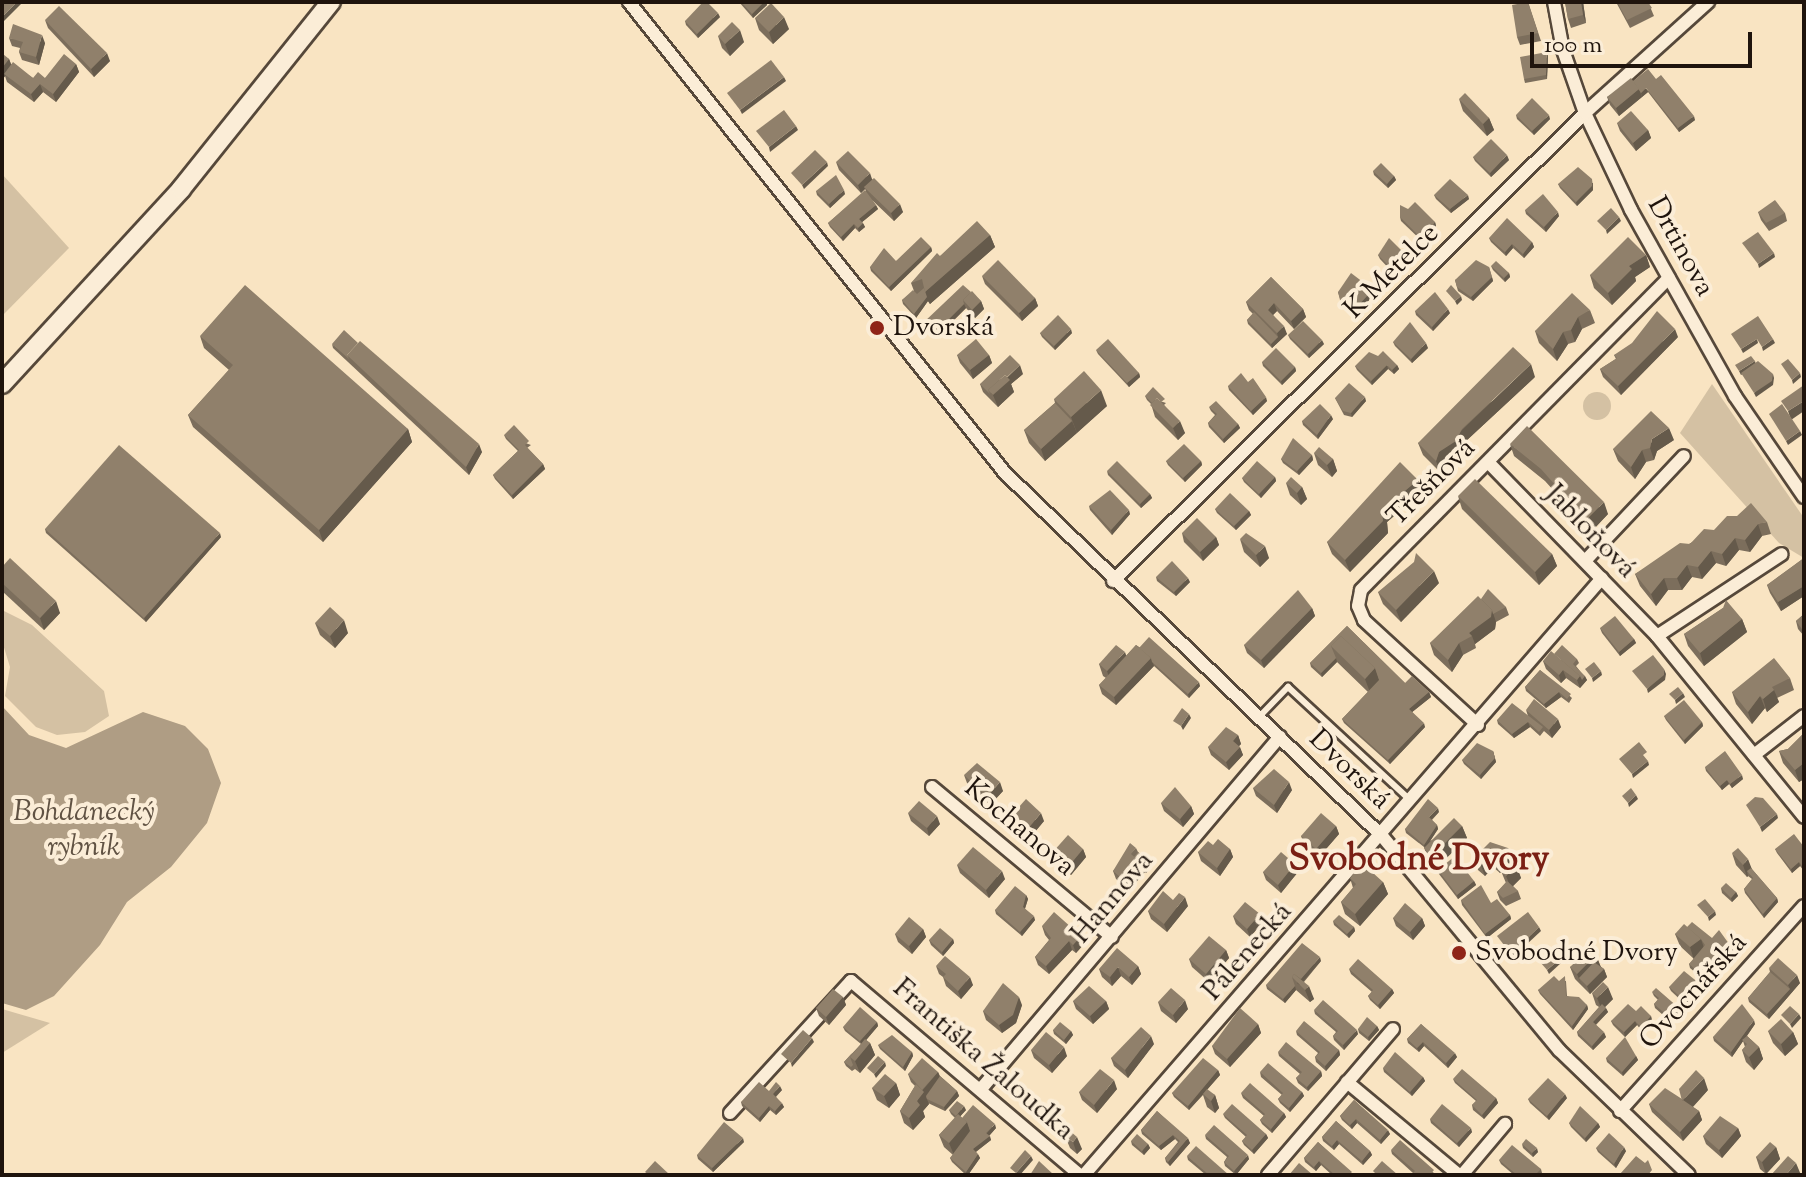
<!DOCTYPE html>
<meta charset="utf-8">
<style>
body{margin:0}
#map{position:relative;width:1806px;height:1177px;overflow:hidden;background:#f9e4c2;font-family:"Sorts Mill Goudy",serif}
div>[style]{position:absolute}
.green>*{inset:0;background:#d4c1a3}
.round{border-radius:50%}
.water>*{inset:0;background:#af9d84}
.roads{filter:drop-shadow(2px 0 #56483a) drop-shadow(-2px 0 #56483a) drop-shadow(0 2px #56483a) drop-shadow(0 -2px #56483a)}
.service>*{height:6px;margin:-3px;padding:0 3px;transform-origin:3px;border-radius:3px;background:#fbedd7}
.minor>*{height:12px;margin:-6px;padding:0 6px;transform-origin:6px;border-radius:6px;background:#fbedd7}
.secondary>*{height:18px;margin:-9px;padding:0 9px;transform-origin:9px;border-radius:9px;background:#fbedd7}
.wall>*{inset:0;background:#7c6e5c}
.shaded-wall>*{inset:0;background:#655a4b}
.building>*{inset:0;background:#90806b}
.dots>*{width:22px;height:22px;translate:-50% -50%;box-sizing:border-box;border:4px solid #fbedd7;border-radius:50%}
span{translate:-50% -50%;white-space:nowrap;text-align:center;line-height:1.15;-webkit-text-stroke:8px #fbedd7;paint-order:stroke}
.street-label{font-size:28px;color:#1f140d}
.poi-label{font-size:28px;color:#1f140d}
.left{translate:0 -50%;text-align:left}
.water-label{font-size:30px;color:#605243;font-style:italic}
.district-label{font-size:36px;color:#7a1f14;font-weight:700}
.frame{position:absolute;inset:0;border:4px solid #1f140d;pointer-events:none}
.scale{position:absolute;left:1530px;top:32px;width:222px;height:36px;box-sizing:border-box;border:4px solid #1f140d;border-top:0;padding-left:10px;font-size:24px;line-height:28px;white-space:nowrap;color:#1f140d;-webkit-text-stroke:6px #fbedd7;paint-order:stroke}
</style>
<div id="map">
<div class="green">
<i style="clip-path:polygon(2px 174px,69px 248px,2px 316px)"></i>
<i style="clip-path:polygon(1712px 384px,1804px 518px,1804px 558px,1779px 543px,1680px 433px)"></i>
<i class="round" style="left:1583px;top:392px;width:28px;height:28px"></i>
<i style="clip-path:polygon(2px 610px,32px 625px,104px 691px,109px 716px,85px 732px,57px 735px,36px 727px,5px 696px,10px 667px,2px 641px)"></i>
<i style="clip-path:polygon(2px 1009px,50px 1023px,2px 1053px)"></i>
</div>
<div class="water">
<i style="clip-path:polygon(2px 706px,29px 735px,66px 748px,143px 712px,185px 726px,208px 749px,221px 783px,207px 823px,171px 867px,127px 902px,100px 945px,54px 996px,26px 1010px,2px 1003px)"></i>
</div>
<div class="roads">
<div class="service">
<i style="left:1259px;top:717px;width:42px;rotate:-46deg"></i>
<i style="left:1288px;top:687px;width:166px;rotate:42.8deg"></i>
</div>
<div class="minor">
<i style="left:629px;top:2px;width:603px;rotate:51.4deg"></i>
<i style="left:1005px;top:473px;width:523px;rotate:43.92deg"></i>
<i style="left:1382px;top:836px;width:278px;rotate:50.4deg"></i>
<i style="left:1559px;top:1050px;width:180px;rotate:43.9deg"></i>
<i style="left:1554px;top:2px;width:49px;rotate:79.4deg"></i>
<i style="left:1563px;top:50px;width:67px;rotate:70.8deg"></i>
<i style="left:1585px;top:113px;width:107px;rotate:64.6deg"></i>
<i style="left:1631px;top:210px;width:213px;rotate:60.8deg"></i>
<i style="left:1735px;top:396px;width:122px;rotate:55.7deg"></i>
<i style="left:1488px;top:462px;width:243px;rotate:45.8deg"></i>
<i style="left:1657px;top:636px;width:233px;rotate:50.9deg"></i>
<i style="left:1585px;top:561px;width:144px;rotate:-46.7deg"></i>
<i style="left:1113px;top:581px;width:665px;rotate:-44.76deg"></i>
<i style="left:1585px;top:113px;width:166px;rotate:-42.1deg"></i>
<i style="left:1657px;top:636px;width:149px;rotate:-33.3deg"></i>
<i style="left:1478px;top:725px;width:155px;rotate:-137.4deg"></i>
<i style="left:1364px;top:620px;width:15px;rotate:-113deg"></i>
<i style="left:1358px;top:606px;width:16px;rotate:-79deg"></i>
<i style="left:1361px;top:590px;width:438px;rotate:-45.4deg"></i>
<i style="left:1754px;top:755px;width:63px;rotate:-38deg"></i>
<i style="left:932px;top:787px;width:234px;rotate:39.8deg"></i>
<i style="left:1347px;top:1082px;width:146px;rotate:39.7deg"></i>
<i style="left:981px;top:1089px;width:462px;rotate:-49.7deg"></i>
<i style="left:1620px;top:1111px;width:275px;rotate:-48.1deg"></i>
<i style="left:730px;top:1113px;width:179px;rotate:-47.5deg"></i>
<i style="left:851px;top:981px;width:300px;rotate:40.3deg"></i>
<i style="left:1084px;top:1175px;width:790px;rotate:-49.05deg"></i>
<i style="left:1268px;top:1175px;width:192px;rotate:-49.4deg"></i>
<i style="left:1462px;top:1175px;width:67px;rotate:-49.9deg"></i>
</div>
<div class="secondary">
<i style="left:2px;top:384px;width:265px;rotate:-47.4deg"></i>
<i style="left:181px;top:189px;width:240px;rotate:-51.3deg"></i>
</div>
</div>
<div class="wall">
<i style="clip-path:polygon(739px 2px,766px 2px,767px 5px,753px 18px)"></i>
<i style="clip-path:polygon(1528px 2px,1541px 41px,1520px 45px,1517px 37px)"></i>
<i style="clip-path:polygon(1565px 2px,1583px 2px,1586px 23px,1571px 28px,1568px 19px)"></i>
<i style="clip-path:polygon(1616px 2px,1648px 2px,1654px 16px,1630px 28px)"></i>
<i style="clip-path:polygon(720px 17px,698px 38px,686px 25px,685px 21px)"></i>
<i style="clip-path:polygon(755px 18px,789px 29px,773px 44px,759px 30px)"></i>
<i style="clip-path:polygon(45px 20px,110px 61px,94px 77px,48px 28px)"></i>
<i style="clip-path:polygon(718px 36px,744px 42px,730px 56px,722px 48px)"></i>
<i style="clip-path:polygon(9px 38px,45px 43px,39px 65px,22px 60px,19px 52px,20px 48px,12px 46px)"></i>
<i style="clip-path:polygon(2px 55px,9px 59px,11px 64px,33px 78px,45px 78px,76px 64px,79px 72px,56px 102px,43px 92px,34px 102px,7px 82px,5px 76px,2px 80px)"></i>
<i style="clip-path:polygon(1548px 56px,1547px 79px,1525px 83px,1524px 79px)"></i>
<i style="clip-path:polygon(1633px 81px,1695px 120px,1679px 132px,1648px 92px,1619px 116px,1610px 105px,1607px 97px)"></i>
<i style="clip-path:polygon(1459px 99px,1489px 118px,1494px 130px,1487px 136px,1463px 111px)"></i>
<i style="clip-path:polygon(1516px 115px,1550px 119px,1534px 135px,1517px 119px)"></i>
<i style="clip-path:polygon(1617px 123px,1648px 130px,1651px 138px,1636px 151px,1620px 131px)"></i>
<i style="clip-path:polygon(1473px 157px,1509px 160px,1491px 177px,1475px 161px)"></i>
<i style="clip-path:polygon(836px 162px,872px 179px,903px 212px,894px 221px,872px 200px,878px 209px,862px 222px,865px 227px,859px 232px,855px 228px,843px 241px,830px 227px,828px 223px,866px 191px,865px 189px,861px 193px,839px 170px)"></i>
<i style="clip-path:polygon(1373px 171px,1394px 176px,1396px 180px,1388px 188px,1374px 175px)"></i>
<i style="clip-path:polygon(1593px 183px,1593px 190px,1577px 206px,1560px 188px,1558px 184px)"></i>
<i style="clip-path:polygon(816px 191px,845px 194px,830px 208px,817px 195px)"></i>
<i style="clip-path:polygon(1434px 195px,1469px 199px,1451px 213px,1436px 199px)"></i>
<i style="clip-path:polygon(1525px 210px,1559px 216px,1546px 232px,1526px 214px)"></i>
<i style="clip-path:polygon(1758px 212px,1785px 213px,1787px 221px,1769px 231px,1761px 220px)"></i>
<i style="clip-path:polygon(1400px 217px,1435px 222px,1436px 226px,1425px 244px,1401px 221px)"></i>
<i style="clip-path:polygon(990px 235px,995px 247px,930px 304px,928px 301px,916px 318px,903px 304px,902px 300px,914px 291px,911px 283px,940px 256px)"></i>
<i style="clip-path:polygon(1489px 238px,1532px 242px,1534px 247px,1524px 258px,1513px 248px,1506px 256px,1491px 242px)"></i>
<i style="clip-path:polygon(931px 247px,932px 251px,891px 291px,871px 271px,870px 267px,896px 261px)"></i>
<i style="clip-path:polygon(1378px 255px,1408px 260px,1394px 274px,1380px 259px)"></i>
<i style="clip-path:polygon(1646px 255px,1650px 267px,1635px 277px,1636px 281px,1612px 305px,1594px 288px,1590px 275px)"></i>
<i style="clip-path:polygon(1491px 266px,1509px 273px,1510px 277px,1505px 282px,1493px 270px)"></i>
<i style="clip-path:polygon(1489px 267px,1493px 281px,1473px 301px,1458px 291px,1455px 280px)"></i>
<i style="clip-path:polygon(982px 276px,1035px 298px,1038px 306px,1022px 321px,985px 284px)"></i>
<i style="clip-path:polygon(1271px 277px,1303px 309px,1306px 317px,1294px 329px,1277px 311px,1273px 315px,1287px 334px,1272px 348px,1248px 324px,1247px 320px,1253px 314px,1249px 310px,1246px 302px)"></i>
<i style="clip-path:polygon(1368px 286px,1371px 298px,1358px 312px,1348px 311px,1342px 305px,1338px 292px)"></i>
<i style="clip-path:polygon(971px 292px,981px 301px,984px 309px,975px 318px,966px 308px,936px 338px,925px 327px,923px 323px)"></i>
<i style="clip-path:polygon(1590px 310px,1595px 323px,1582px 329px,1575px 342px,1568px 344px,1557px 361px,1539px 343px,1535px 331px)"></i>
<i style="clip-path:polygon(1415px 311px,1450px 313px,1433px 331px,1416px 315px)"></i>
<i style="clip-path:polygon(1040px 333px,1072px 333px,1055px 350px,1042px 337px)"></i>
<i style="clip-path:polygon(1288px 335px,1324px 344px,1309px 358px,1290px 339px)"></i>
<i style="clip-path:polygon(200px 336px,408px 429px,412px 442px,323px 542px,193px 427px,188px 415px,229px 370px,204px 348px)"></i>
<i style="clip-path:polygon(1678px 337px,1621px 395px,1603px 377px,1600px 369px,1616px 359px,1614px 355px)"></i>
<i style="clip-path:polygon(1393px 342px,1428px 348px,1412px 363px,1395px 346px)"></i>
<i style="clip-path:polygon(332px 344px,482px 452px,469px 475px,333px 348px)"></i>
<i style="clip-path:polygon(1096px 350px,1139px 373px,1140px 377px,1129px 387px,1098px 354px)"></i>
<i style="clip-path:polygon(957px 355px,989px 355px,992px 363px,973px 379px,960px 363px)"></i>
<i style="clip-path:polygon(1262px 362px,1295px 367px,1296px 371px,1282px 385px,1263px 366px)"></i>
<i style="clip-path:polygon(1397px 365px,1399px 369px,1394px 374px,1388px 369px,1372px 385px,1357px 370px,1355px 366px)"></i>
<i style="clip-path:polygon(1023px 374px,1011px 384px,1014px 392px,998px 407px,983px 392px,980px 384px)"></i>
<i style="clip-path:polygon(1535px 377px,1466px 441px,1460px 453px,1443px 464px,1441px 473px,1423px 455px,1418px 443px)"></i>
<i style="clip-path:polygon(1248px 382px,1267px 401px,1253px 415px,1229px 390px,1228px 386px)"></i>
<i style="clip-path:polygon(1145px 396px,1166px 403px,1164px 405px,1185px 433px,1178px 440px,1155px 417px,1151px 404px,1147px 400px)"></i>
<i style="clip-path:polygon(1335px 398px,1366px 401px,1352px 417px,1344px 415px)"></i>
<i style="clip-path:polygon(1054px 399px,1107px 406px,1045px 461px,1029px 443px,1024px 430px,1055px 403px)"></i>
<i style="clip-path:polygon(1209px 407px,1238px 424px,1240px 428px,1224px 443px,1209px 427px,1208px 423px,1215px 415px,1211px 411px)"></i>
<i style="clip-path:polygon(1333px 419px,1318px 439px,1303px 425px,1302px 421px)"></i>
<i style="clip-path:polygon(504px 435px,531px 445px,527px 448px,543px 464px,545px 469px,513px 499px,495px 479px,493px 475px,518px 451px,506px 439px)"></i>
<i style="clip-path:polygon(1674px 440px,1657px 451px,1654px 460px,1646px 462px,1635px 479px,1618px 461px,1613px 449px)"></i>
<i style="clip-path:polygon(1510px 444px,1608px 514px,1591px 532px,1545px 481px,1514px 456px)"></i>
<i style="clip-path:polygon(1314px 453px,1333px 459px,1337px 471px,1332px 477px,1318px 465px)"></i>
<i style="clip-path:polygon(1312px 455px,1313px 460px,1299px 475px,1283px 463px,1281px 459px)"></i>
<i style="clip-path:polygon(1166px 461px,1201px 461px,1202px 465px,1185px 482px,1168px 465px)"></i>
<i style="clip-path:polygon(1107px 471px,1150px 494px,1152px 498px,1141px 508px,1108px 475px)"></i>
<i style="clip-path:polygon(1275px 477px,1276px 481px,1261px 498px,1244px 482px,1242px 478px)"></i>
<i style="clip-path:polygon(1418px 480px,1422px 492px,1387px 522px,1388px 533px,1350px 572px,1332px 554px,1327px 542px)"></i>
<i style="clip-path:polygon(1286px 483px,1302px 487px,1307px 499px,1301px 505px,1290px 495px)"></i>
<i style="clip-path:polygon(1458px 496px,1552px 554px,1557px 566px,1539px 585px,1462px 509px)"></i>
<i style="clip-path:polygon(1089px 506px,1130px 514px,1112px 535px,1090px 510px)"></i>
<i style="clip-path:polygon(1215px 509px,1249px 511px,1251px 515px,1236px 530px,1217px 513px)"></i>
<i style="clip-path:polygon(1767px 522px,1771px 534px,1762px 536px,1750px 552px,1739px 550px,1726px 566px,1716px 563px,1702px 579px,1692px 577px,1682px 590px,1668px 590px,1656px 606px,1640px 586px,1635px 574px,1714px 530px)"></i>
<i style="clip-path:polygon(45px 529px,221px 537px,146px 622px,46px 533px)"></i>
<i style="clip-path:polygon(1182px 533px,1216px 537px,1219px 545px,1203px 561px,1184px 542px)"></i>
<i style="clip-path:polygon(1240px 539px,1269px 558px,1260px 567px,1244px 552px)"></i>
<i style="clip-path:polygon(1804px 558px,1804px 596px,1781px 611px,1770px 593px,1767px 585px)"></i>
<i style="clip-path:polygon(2px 567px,60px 613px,44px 630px,2px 591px)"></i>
<i style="clip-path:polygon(1156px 577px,1190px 582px,1176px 596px,1157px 581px)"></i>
<i style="clip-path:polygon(1439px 583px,1401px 622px,1383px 604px,1378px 592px)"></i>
<i style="clip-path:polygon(1481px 599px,1506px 607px,1509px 615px,1496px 622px,1495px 629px,1475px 644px,1476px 648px,1463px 655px,1452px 672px,1434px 655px,1430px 643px)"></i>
<i style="clip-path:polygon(1312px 608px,1315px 616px,1264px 668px,1247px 653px,1244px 645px)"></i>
<i style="clip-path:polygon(1723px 608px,1742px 619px,1747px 632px,1704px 666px,1688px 646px,1684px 634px)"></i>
<i style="clip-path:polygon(1804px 614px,1804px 636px,1798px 629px,1796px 621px)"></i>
<i style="clip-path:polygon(315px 623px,348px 633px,335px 648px,320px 635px)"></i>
<i style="clip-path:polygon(1347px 626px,1405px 683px,1429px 692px,1431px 697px,1412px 712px,1425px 727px,1390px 764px,1344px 723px,1342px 719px,1368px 692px,1337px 662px,1322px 677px,1311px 667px,1310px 663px)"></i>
<i style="clip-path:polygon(1600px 628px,1634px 639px,1636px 643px,1620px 656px,1602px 633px)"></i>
<i style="clip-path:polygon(1136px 645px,1200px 686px,1189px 698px,1154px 666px,1116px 705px,1102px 694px,1099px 685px,1106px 678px,1103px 676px,1099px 664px,1126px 656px)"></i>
<i style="clip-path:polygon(1577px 659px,1579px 663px,1576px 666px,1587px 680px,1580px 688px,1566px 678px,1561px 683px,1546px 669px,1543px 661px)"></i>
<i style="clip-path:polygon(1540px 670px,1572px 698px,1569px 703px,1561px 697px,1546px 708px,1526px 691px,1525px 687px)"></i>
<i style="clip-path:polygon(1790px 678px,1794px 690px,1777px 698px,1779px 702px,1767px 712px,1765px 708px,1752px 724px,1736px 704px,1732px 692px)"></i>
<i style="clip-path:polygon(1526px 710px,1561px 727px,1552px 738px,1544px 731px,1540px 736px,1530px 727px,1514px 738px,1498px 724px,1497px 720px,1528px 716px)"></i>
<i style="clip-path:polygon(1664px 716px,1702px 722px,1703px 726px,1685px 744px,1666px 720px)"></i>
<i style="clip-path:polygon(1804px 733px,1804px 779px,1799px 782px,1783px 763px,1779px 751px,1788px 749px)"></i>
<i style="clip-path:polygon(1238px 735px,1241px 744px,1239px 746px,1243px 755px,1229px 770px,1211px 755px,1208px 747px)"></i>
<i style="clip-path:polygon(1493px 751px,1496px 762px,1481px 779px,1464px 764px,1462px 760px)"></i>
<i style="clip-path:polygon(1705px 767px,1743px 779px,1732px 788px,1729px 784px,1722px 790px,1706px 771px)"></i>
<i style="clip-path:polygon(964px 775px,1003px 791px,990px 805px,967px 783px)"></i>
<i style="clip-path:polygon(1253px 788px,1292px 790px,1277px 813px,1256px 796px)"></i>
<i style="clip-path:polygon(1161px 803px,1191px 806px,1194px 814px,1183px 827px,1164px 811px)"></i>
<i style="clip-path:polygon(1439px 812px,1432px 820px,1437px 825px,1438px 829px,1430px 841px,1462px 826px,1467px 838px,1435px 869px,1428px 860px,1424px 847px,1406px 833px,1405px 829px)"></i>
<i style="clip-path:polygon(908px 813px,940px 824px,929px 836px,911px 821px)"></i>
<i style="clip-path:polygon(1010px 817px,1044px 821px,1029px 839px,1013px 826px)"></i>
<i style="clip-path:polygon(1336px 826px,1339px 834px,1319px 857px,1304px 844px,1301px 836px)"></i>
<i style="clip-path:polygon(1213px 845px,1230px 849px,1233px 857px,1220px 876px,1201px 861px,1198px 852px)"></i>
<i style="clip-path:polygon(1804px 847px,1804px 871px,1800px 866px,1792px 873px,1777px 853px,1775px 849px)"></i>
<i style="clip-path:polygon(1136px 848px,1138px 852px,1150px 863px,1151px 867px,1146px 873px,1145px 872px,1129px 890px,1116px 879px,1113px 871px)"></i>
<i style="clip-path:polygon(1508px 848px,1513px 860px,1512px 861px,1521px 878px,1513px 886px,1518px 891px,1521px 899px,1506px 906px,1500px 900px,1497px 892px,1506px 883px,1501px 871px,1500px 873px,1493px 867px,1485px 876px,1478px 870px,1474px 858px)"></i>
<i style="clip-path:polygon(1083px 849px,1086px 857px,1071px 875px,1055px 861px,1052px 853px)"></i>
<i style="clip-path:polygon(1732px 853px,1751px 868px,1777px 898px,1778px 902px,1764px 918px,1745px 893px,1744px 889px,1752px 879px,1748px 876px,1747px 877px,1736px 865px)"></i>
<i style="clip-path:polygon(957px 865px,1005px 879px,989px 898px,960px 873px)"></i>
<i style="clip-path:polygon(1438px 870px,1474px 881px,1476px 885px,1458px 899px,1439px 874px)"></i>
<i style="clip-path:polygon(1263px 872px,1298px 872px,1281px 893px,1266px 880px)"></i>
<i style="clip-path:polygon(1350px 878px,1383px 882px,1388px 894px,1360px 926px,1345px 914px,1341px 902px,1353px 888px)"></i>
<i style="clip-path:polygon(1721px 888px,1736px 892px,1738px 896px,1732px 902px,1722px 893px)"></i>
<i style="clip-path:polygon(1026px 895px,1028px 899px,1025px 909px,1035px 920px,1022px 936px,996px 914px,995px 910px)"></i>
<i style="clip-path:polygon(1461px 900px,1491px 903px,1510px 915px,1511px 919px,1487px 938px,1462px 905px)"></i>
<i style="clip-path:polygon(1188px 906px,1167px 932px,1151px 919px,1148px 911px)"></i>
<i style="clip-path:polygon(1233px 916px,1263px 922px,1250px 937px,1236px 924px)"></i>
<i style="clip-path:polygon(1393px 918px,1422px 918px,1425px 926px,1413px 940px,1396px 926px)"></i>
<i style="clip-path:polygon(1333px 921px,1354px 927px,1355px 931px,1349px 938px,1334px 925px)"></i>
<i style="clip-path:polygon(1042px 926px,1081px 936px,1084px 944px,1076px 953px,1072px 950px,1049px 974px,1038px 965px,1035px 957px,1049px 940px,1045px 935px)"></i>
<i style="clip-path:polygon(1687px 927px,1732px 948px,1734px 952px,1707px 982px,1690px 968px,1689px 964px,1694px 959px,1680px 946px,1675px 934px)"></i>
<i style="clip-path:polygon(923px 929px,926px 937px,912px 954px,898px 942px,895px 934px)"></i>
<i style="clip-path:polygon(953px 939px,954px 943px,943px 956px,931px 945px,929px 940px)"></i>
<i style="clip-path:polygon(1226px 950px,1229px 958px,1209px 982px,1192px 967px,1189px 959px)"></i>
<i style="clip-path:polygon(1596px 955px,1600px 966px,1604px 969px,1607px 977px,1590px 994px,1575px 979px,1570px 967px)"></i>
<i style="clip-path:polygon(1321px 961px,1304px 982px,1314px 999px,1310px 1002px,1296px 990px,1285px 1003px,1267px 989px,1266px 985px)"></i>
<i style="clip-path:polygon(936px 966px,973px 985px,961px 999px,946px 986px,943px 977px,939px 974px)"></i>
<i style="clip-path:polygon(1138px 966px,1141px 974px,1132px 985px,1121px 976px,1112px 986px,1102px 977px,1099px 969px)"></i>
<i style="clip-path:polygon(1769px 968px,1800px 983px,1769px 1019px,1749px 1002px,1748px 998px,1770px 972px)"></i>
<i style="clip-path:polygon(1349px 969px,1392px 989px,1394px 993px,1380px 1009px,1370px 1000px,1368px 996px,1372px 992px,1351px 974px)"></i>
<i style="clip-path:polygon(1559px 981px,1566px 981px,1567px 996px,1587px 1005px,1588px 1009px,1573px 1030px,1540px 994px,1538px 990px)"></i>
<i style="clip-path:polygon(1700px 984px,1701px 988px,1686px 1005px,1671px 991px,1669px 987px)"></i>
<i style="clip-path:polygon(1652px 992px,1680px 1012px,1671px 1022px,1655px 1008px,1654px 1004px,1658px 1000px,1654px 996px)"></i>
<i style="clip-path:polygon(1592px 993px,1613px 999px,1605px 1007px,1608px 1012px,1596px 1025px,1606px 1037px,1593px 1050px,1578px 1036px,1577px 1032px,1599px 1007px,1596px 1005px)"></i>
<i style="clip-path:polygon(843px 997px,846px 1005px,829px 1025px,819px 1016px,816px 1008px)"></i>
<i style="clip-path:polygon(1073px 1001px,1106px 1001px,1109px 1009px,1093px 1024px,1076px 1009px)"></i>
<i style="clip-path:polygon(1158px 1002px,1188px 1009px,1176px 1023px,1161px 1011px)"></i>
<i style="clip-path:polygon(1022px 1005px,1016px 1023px,1002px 1033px,986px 1020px,983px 1011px)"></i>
<i style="clip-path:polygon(1314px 1010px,1358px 1034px,1344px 1050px,1334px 1040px,1333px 1036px,1336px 1032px,1315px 1014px)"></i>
<i style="clip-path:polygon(1636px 1011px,1651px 1016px,1652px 1021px,1642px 1031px,1637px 1025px,1625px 1037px,1613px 1025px,1611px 1021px)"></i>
<i style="clip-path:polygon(877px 1022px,878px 1026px,866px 1040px,870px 1043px,875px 1055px,860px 1073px,855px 1069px,852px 1071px,846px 1066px,844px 1062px,861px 1044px,845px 1031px,843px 1027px)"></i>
<i style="clip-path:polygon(1258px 1024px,1261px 1033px,1230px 1067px,1215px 1054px,1212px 1046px)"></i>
<i style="clip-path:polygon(1421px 1024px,1457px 1057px,1448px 1068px,1424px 1046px,1419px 1052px,1408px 1043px,1407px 1039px)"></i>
<i style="clip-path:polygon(1755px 1024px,1747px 1036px,1759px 1047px,1763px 1059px,1754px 1070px,1746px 1062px,1742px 1050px,1745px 1047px,1743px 1041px,1732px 1057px,1714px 1041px,1713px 1037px)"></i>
<i style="clip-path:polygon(1377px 1026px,1379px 1030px,1369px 1041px,1359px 1033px,1358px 1029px)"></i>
<i style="clip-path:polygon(1053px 1030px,1071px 1031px,1073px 1035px,1066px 1044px,1054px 1034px)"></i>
<i style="clip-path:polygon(1296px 1031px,1339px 1050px,1340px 1055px,1326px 1071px,1316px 1062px,1315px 1057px,1318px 1053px,1297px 1035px)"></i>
<i style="clip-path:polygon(1768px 1031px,1793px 1032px,1798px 1044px,1785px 1056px,1773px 1043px)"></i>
<i style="clip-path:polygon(1154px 1044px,1128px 1078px,1114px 1066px,1111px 1058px)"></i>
<i style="clip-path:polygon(878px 1045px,912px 1052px,913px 1056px,905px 1071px,880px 1049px)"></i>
<i style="clip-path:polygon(1031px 1050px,1067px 1056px,1052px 1073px,1034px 1058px)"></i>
<i style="clip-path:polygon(1278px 1052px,1321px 1071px,1322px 1076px,1308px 1091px,1298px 1083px,1296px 1078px,1300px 1074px,1279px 1056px)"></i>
<i style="clip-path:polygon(1636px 1056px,1638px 1060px,1623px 1076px,1607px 1062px,1606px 1058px)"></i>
<i style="clip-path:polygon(1383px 1068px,1423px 1077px,1425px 1081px,1412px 1096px,1384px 1072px)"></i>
<i style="clip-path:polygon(1218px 1070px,1220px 1075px,1206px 1091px,1215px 1095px,1219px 1108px,1215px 1113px,1207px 1107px,1203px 1095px,1189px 1110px,1174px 1097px,1172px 1093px)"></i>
<i style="clip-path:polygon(938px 1072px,940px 1076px,957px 1091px,959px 1096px,945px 1111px,928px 1103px,929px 1104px,923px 1111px,925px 1117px,913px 1130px,904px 1123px,900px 1111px,915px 1086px,911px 1082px,908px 1074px)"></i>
<i style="clip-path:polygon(1260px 1072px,1302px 1092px,1304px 1096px,1290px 1112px,1280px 1103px,1278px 1099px,1282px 1095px,1261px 1077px)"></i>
<i style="clip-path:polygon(1453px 1079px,1496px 1098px,1498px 1103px,1484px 1119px,1473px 1110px,1472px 1105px,1476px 1101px,1455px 1083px)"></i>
<i style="clip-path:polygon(896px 1083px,900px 1095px,889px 1108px,877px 1100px,872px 1088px)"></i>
<i style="clip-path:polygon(1117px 1089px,1097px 1113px,1082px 1100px,1079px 1092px)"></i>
<i style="clip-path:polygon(782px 1090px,776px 1097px,784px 1107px,776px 1115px,770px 1110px,760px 1122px,742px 1106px,741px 1102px,769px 1091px)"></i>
<i style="clip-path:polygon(1708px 1090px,1693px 1107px,1699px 1111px,1702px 1120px,1683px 1141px,1652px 1112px,1649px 1104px,1682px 1099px)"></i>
<i style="clip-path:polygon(1241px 1093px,1284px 1113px,1286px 1117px,1272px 1133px,1262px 1124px,1260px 1120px,1264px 1116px,1243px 1098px)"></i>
<i style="clip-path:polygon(1567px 1098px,1549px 1120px,1530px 1103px,1528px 1099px)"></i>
<i style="clip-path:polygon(1354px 1100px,1390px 1134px,1381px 1144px,1357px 1123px,1352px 1129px,1342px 1120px,1340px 1116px)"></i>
<i style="clip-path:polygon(949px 1110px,966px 1110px,960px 1116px,962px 1118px,996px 1128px,989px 1136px,991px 1140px,976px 1152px,980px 1158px,968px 1175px,966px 1175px,952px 1162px,950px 1158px,953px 1155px,944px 1147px,939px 1135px,955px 1118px,951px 1114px)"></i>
<i style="clip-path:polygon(1157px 1111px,1190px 1143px,1170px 1166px,1166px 1162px,1165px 1158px,1178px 1142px,1175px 1139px,1161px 1150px,1142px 1134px,1141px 1130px)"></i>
<i style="clip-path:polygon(1223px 1114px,1266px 1134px,1268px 1138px,1254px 1154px,1244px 1145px,1242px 1141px,1246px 1137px,1225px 1118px)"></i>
<i style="clip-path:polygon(1430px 1119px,1472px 1132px,1459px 1147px,1431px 1123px)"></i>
<i style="clip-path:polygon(1336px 1121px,1370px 1151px,1372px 1155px,1363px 1165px,1339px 1144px,1334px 1150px,1323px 1141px,1322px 1137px)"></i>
<i style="clip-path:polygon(1569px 1123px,1598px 1123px,1600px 1127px,1586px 1142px,1571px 1127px)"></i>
<i style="clip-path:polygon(1738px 1128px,1741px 1136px,1722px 1158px,1706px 1144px,1703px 1136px)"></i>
<i style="clip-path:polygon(1205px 1135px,1249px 1159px,1236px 1175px,1225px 1166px,1224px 1162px,1227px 1157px,1206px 1139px)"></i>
<i style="clip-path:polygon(1065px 1136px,1082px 1149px,1077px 1154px,1070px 1148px)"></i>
<i style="clip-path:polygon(1131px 1141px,1148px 1144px,1150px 1148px,1144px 1155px,1132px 1145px)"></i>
<i style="clip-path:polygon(744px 1142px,713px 1172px,698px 1159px,697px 1155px)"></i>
<i style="clip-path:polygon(1318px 1142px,1353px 1175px,1332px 1175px,1321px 1165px,1316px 1171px,1305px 1162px,1304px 1158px)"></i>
<i style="clip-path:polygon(1522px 1144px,1538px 1152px,1533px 1157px,1523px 1148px)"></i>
<i style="clip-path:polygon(1776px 1147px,1780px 1159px,1766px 1174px,1760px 1169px,1756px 1157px)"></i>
<i style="clip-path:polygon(1596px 1148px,1626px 1151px,1616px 1168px,1598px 1152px)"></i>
<i style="clip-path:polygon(1391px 1150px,1436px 1174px,1413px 1173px,1392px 1154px)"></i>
<i style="clip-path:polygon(1187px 1156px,1229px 1175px,1206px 1175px,1188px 1160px)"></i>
<i style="clip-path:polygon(1499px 1160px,1541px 1169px,1542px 1173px,1540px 1175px,1514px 1175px,1501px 1164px)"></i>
</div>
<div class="shaded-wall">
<i style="clip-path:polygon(17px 2px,23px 2px,3px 22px,2px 17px)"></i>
<i style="clip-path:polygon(764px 2px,766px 2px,767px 5px,753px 18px,752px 14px)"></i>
<i style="clip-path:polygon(1581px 2px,1583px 2px,1586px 23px,1583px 15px)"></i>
<i style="clip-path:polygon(718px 13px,720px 17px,698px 38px,697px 34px)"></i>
<i style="clip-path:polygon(784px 17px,789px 29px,773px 44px,769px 32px)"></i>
<i style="clip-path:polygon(740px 30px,744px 42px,730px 56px,725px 44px)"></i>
<i style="clip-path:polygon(42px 35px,45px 43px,39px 65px,36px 57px)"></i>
<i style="clip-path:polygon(1547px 52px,1548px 56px,1547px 79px,1546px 75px)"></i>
<i style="clip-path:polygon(107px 53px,110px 61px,94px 77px,91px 69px)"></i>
<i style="clip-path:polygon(9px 59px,12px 67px,2px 80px,2px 68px)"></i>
<i style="clip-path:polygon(76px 64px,79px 72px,56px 102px,53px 94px)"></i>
<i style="clip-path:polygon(784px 77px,786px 81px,742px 114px,740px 110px)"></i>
<i style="clip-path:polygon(40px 84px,43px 92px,34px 102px,31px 94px)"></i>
<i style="clip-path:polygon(1646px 88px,1648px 92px,1642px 97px,1641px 93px)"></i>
<i style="clip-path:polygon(1639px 89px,1642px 97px,1619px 116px,1616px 108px)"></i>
<i style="clip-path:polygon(1549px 115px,1550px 119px,1534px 135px,1532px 131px)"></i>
<i style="clip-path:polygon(1694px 116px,1695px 120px,1679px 132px,1678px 128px)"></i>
<i style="clip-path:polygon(1489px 118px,1494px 130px,1487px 136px,1483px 124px)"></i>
<i style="clip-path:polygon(796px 126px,798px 130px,770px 152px,769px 147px)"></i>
<i style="clip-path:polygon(1648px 130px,1651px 138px,1636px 151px,1633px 143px)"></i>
<i style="clip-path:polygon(1507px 155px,1509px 160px,1491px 177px,1490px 173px)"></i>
<i style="clip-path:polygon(827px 162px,828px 166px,804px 189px,802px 185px)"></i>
<i style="clip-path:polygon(870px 173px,873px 182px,864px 187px,865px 189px,861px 193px,858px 185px)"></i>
<i style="clip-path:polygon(1394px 176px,1396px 180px,1388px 188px,1387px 184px)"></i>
<i style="clip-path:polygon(1592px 179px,1593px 190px,1577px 206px,1576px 202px)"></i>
<i style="clip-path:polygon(844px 190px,845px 194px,830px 208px,829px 204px)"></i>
<i style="clip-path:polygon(1468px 195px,1469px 199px,1451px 213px,1450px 209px)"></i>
<i style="clip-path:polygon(900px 204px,903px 212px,894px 221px,891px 213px)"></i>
<i style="clip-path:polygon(876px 205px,878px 209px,861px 223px,859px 219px)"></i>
<i style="clip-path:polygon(1558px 212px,1559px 216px,1546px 232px,1544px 227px)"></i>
<i style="clip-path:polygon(1619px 217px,1621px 221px,1607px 234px,1606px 230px)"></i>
<i style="clip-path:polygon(1435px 222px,1436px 226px,1425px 244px,1423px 240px)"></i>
<i style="clip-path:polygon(863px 223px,865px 227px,859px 232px,858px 228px)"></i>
<i style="clip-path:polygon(854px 224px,855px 228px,843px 241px,841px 237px)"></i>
<i style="clip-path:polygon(990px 235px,995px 247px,930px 304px,928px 301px,916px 318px,914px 314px,925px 292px)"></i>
<i style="clip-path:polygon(1532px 242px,1534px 247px,1524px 258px,1523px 254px)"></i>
<i style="clip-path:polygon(1512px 244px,1513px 248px,1506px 256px,1505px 252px)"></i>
<i style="clip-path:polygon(931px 247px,932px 251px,891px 291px,889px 287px)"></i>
<i style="clip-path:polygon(1774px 253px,1775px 257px,1759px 268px,1758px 264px)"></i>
<i style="clip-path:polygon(1646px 255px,1650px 267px,1635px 277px,1636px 281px,1612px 305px,1608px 293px,1629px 266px)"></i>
<i style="clip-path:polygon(1407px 256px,1408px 260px,1394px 274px,1393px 270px)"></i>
<i style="clip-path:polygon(1509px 273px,1510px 277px,1505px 282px,1504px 278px)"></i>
<i style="clip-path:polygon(1492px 277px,1493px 281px,1473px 301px,1471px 297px)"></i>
<i style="clip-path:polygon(1368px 286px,1371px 298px,1358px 312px,1356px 308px)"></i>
<i style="clip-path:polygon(1461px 296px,1462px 300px,1457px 305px,1455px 301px)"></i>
<i style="clip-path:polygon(1035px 298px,1038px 306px,1022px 321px,1019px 313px)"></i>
<i style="clip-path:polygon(981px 301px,984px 309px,975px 318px,972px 310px)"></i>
<i style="clip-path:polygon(1274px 303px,1277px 311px,1270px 318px,1268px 310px)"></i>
<i style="clip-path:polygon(964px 304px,966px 308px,936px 338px,934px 334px)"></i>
<i style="clip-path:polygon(1303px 309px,1306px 317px,1294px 329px,1291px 321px)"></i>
<i style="clip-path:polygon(1448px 309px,1450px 313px,1433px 331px,1432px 327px)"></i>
<i style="clip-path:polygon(1578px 317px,1582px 329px,1575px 342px,1571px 330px)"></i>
<i style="clip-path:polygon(1284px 326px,1287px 334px,1272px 348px,1271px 344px,1278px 337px,1277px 333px)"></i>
<i style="clip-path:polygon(1071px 329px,1072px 333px,1055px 350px,1054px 346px)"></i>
<i style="clip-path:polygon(1675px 329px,1678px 337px,1621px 395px,1618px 386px)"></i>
<i style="clip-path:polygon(1563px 332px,1568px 344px,1557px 361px,1553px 349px)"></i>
<i style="clip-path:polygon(1757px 339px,1758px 343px,1743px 353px,1741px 349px)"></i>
<i style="clip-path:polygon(1773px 339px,1775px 343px,1763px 351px,1762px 347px)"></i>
<i style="clip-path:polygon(1322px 340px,1324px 344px,1309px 358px,1308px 354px)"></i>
<i style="clip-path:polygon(1426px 343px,1428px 348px,1412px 363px,1411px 359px)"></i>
<i style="clip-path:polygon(989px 355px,992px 363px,973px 379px,970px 370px)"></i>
<i style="clip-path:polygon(1755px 361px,1756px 365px,1741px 375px,1739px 371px)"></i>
<i style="clip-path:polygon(1531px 364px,1535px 377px,1466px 441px,1460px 453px,1443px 464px,1441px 473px,1436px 461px,1439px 452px)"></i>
<i style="clip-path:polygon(1020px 365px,1023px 374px,1011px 384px,1014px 392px,998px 407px,993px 395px,991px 393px)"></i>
<i style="clip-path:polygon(1387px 365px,1388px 369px,1372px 385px,1371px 381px)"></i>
<i style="clip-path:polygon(1397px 365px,1399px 369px,1394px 374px,1392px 370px)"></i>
<i style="clip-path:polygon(1295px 367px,1296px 371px,1282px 385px,1281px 381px)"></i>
<i style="clip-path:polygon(1139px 373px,1140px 377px,1129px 387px,1127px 383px)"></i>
<i style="clip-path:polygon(1800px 373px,1801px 377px,1793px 384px,1792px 380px)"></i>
<i style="clip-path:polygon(1773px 374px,1774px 378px,1773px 385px,1756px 397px,1754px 393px)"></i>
<i style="clip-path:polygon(1101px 390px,1107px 406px,1077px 433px,1071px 417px)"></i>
<i style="clip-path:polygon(1266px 397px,1267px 401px,1253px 415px,1251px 411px)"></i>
<i style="clip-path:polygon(1365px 397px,1366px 401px,1352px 417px,1351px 413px)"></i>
<i style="clip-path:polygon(1804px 401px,1804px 411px,1791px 420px,1788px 411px)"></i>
<i style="clip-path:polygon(1331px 415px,1333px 419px,1318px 439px,1317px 435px)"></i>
<i style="clip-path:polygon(1072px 421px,1077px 433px,1045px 461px,1041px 449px)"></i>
<i style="clip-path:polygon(1180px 421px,1185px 433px,1178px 440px,1173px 428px)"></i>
<i style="clip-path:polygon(1238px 424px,1240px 428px,1224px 443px,1223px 439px)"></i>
<i style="clip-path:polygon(1669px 428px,1674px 440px,1657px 451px,1654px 460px,1650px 448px,1652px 439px)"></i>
<i style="clip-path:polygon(408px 429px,412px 442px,323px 542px,319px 530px)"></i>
<i style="clip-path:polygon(1800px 431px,1802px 435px,1788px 445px,1786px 441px)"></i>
<i style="clip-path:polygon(479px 444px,482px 452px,469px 475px,466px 467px)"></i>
<i style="clip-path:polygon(1642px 450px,1646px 462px,1635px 479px,1631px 467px)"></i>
<i style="clip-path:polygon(1312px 455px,1313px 460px,1299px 475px,1297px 471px)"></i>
<i style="clip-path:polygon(1333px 459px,1337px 471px,1332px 477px,1327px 465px)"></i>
<i style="clip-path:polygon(1201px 461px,1202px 465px,1185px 482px,1183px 478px)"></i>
<i style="clip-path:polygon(543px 464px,545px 469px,513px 499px,512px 495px)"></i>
<i style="clip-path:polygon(1275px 477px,1276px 481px,1261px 498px,1259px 494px)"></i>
<i style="clip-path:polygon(1418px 480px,1422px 492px,1387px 522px,1388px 533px,1350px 572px,1345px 560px,1382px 510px)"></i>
<i style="clip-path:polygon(1302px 487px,1307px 499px,1301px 505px,1297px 493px)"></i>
<i style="clip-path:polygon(1150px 494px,1152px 498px,1141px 508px,1140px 504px)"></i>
<i style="clip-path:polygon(1604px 502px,1608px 514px,1591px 532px,1586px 520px)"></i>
<i style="clip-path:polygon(1129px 510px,1130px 514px,1112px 535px,1111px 530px)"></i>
<i style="clip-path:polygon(1249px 511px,1251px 515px,1236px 530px,1234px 526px)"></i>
<i style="clip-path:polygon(1758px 524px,1762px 536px,1750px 552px,1745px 540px)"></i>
<i style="clip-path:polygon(220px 533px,221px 537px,146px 622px,144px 618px)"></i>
<i style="clip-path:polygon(1216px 537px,1219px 545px,1203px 561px,1200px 552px)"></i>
<i style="clip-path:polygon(1735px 538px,1739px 550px,1726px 566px,1722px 554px)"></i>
<i style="clip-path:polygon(1265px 546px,1269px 558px,1260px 567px,1256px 555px)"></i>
<i style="clip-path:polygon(1711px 551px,1716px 563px,1702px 579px,1698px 567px)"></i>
<i style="clip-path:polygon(1552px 554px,1557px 566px,1539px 585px,1535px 572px)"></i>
<i style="clip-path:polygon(1687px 565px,1692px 577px,1682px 590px,1677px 578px)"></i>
<i style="clip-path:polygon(1434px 571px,1439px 583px,1401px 622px,1396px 610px)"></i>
<i style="clip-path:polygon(1188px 578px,1190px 582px,1176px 596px,1174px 592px)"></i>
<i style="clip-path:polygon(1664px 578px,1668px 590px,1656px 606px,1651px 594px)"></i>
<i style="clip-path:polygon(1804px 586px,1804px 596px,1781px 611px,1778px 602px)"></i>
<i style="clip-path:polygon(56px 601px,60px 613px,44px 630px,40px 618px)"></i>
<i style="clip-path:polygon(1312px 608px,1315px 616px,1264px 668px,1261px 660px)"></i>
<i style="clip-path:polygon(1492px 610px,1496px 622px,1495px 629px,1475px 644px,1472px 636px,1469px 633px)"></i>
<i style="clip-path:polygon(1742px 619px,1747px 632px,1704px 666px,1700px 653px)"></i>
<i style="clip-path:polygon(344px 620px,348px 633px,335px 648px,330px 636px)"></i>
<i style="clip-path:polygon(1634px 639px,1636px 643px,1620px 656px,1619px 652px)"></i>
<i style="clip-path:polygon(1459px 643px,1463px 655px,1452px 672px,1448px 660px)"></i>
<i style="clip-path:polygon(1125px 652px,1129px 664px,1111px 684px,1107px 671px)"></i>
<i style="clip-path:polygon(1151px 658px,1154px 666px,1116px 705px,1114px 697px)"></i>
<i style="clip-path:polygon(1336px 658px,1337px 662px,1322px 677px,1321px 673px)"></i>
<i style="clip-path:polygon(1375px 668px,1381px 685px,1371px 695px,1365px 679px)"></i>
<i style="clip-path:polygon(1664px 669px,1666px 674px,1665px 680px,1648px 693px,1647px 689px)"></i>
<i style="clip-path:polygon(1563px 670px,1566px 678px,1561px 683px,1559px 675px)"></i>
<i style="clip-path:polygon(1601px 671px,1602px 675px,1593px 682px,1592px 678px)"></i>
<i style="clip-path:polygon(1580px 676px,1585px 676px,1587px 680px,1580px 688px,1577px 680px)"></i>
<i style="clip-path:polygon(1199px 682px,1200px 686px,1189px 698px,1188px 694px)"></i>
<i style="clip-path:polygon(1774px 690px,1779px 702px,1767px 712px,1763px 699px)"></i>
<i style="clip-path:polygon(1429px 692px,1431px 697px,1411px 713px,1409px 709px)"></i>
<i style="clip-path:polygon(1559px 692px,1561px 697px,1546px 708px,1544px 704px)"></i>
<i style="clip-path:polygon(1683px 693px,1685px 697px,1676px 704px,1675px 700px)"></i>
<i style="clip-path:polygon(1760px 696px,1765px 708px,1752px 724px,1748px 712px)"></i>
<i style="clip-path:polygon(1189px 714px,1191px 718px,1183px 730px,1181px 726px)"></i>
<i style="clip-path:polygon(1558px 719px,1561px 727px,1552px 738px,1549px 730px)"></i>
<i style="clip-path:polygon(1528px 722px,1530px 727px,1514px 738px,1512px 734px)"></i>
<i style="clip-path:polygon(1702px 722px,1703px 726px,1685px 744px,1684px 740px)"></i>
<i style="clip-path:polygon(1424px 723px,1425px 727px,1390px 764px,1388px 760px)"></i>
<i style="clip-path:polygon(1238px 735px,1241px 744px,1236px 749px,1233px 741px)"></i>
<i style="clip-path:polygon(1240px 747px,1243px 755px,1229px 770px,1226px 762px)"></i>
<i style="clip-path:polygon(1493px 751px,1496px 762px,1481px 779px,1480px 775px)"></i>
<i style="clip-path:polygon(1648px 761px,1649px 765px,1633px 778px,1632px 774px)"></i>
<i style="clip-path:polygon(1804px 763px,1804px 779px,1799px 782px,1795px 770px)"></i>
<i style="clip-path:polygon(1742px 775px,1743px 779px,1732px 788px,1730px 784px)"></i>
<i style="clip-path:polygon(1727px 780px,1729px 784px,1722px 790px,1720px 786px)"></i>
<i style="clip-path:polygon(1000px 782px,1003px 791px,990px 805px,987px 797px)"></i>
<i style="clip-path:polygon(1289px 782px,1292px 790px,1277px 813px,1274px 805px)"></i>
<i style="clip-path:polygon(1636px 795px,1638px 799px,1629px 807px,1628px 803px)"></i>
<i style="clip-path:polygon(1191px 806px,1194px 814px,1183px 827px,1180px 819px)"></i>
<i style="clip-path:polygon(1438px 808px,1439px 812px,1430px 821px,1429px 817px)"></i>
<i style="clip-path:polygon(1041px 813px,1044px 821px,1029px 839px,1026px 831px)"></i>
<i style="clip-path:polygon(1777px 814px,1778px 818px,1762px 832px,1760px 827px)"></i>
<i style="clip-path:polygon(937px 816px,940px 824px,929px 836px,927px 828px)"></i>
<i style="clip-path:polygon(1437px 825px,1438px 829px,1425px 849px,1424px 845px)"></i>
<i style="clip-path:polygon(1336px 826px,1339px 834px,1319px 857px,1316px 849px)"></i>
<i style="clip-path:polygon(1462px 826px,1467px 838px,1435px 869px,1431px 857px)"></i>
<i style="clip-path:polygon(1508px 848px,1513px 860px,1500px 873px,1495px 861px)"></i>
<i style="clip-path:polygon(1083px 849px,1086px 857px,1071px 875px,1068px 867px)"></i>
<i style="clip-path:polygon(1230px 849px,1233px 857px,1220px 876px,1217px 868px)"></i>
<i style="clip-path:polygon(1489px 855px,1493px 867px,1485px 876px,1480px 863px)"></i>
<i style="clip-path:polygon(1748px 859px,1753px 872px,1747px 871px,1748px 876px,1747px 877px,1743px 865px)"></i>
<i style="clip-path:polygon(1799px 862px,1800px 866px,1792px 873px,1791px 869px)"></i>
<i style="clip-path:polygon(1150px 863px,1151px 867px,1146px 873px,1145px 869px)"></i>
<i style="clip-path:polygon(1142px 864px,1145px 872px,1129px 890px,1126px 882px)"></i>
<i style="clip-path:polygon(1295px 864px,1298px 872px,1281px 893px,1278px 885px)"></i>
<i style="clip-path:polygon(1517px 866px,1521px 878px,1511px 888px,1506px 876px)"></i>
<i style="clip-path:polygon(1002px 871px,1005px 879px,989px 898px,986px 890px)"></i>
<i style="clip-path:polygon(1474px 881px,1476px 885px,1458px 899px,1457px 895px)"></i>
<i style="clip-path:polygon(1383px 882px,1388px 894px,1360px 926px,1355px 914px)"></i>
<i style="clip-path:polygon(1736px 892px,1738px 896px,1732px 902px,1731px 898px)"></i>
<i style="clip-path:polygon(1026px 895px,1028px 899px,1024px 911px,1023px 907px)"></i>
<i style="clip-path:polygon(1185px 897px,1188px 906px,1167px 932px,1164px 924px)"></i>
<i style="clip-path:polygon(1777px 898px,1778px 902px,1764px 918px,1763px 914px)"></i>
<i style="clip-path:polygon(1715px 911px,1716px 915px,1709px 921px,1708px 917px)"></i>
<i style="clip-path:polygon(1260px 914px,1263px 922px,1250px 937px,1247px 929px)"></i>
<i style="clip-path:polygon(1510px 915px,1511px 919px,1487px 938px,1485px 934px)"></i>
<i style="clip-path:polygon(1034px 916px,1035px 920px,1022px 936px,1020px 932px)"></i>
<i style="clip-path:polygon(1422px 918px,1425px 926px,1413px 940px,1410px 932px)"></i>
<i style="clip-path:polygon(1354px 927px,1355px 931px,1349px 938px,1347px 934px)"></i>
<i style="clip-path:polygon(1539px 927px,1541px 931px,1512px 958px,1511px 954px)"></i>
<i style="clip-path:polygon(923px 929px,926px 937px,912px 954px,909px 946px)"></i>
<i style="clip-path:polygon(1081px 936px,1084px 944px,1076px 953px,1073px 945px)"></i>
<i style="clip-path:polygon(953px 939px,954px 943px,943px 956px,942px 952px)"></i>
<i style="clip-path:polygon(1701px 939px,1705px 951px,1694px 960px,1690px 947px)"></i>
<i style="clip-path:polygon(1069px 941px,1072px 950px,1049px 974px,1046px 966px)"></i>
<i style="clip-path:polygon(1732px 948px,1734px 952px,1707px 982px,1705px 978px)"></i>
<i style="clip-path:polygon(1226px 950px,1229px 958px,1209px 982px,1206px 974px)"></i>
<i style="clip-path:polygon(1596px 955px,1601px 967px,1579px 978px,1582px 986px,1577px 974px)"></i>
<i style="clip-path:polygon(1320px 957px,1321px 961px,1300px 985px,1297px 983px)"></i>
<i style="clip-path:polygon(1560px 959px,1561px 963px,1549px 974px,1547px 970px)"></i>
<i style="clip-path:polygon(1138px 966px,1141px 974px,1132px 985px,1129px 977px)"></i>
<i style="clip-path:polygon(1118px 967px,1121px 976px,1112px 986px,1110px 977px)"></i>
<i style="clip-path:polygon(1604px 969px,1607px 977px,1590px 994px,1587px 986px)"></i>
<i style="clip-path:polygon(1797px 975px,1800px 983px,1769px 1019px,1767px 1014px,1790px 989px,1788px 985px)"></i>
<i style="clip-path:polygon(970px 977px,973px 985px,961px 999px,958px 991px)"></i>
<i style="clip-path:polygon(1700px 984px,1701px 988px,1686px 1005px,1685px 1001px)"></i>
<i style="clip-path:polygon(1295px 986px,1296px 990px,1285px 1003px,1283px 999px)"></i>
<i style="clip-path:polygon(1309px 986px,1314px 999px,1310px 1002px,1305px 990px)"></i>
<i style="clip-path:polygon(1608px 987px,1613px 999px,1602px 1010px,1597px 998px)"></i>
<i style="clip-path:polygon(1392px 989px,1394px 993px,1380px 1009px,1378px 1005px)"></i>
<i style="clip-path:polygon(843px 997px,846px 1005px,829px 1025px,826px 1017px)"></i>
<i style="clip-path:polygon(1019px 997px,1022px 1005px,1016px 1023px,1002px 1033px,999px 1025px)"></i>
<i style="clip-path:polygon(1185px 1000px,1188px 1009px,1176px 1023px,1173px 1015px)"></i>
<i style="clip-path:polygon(1106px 1001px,1109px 1009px,1093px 1024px,1090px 1016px)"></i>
<i style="clip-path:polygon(1587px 1005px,1588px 1009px,1573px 1030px,1572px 1026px)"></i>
<i style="clip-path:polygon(1606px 1008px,1608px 1012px,1594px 1026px,1593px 1022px)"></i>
<i style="clip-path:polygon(1679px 1008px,1680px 1012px,1671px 1022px,1670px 1018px)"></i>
<i style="clip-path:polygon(1799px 1014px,1801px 1018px,1792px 1028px,1790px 1024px)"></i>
<i style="clip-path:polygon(1651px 1016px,1652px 1021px,1642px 1031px,1641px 1027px)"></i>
<i style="clip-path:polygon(1754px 1020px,1755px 1024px,1732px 1057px,1731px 1052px)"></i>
<i style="clip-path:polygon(1635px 1021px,1637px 1025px,1625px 1037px,1624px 1032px)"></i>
<i style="clip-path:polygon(877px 1022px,878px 1026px,862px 1045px,860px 1041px)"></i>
<i style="clip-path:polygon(1258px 1024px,1261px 1033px,1230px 1067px,1227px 1059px)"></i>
<i style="clip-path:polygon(1377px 1026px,1379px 1030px,1369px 1041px,1368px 1037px)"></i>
<i style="clip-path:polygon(1357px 1030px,1358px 1034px,1344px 1050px,1343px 1045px)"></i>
<i style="clip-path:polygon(1071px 1031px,1073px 1035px,1066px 1044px,1064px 1040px)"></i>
<i style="clip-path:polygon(1604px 1032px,1606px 1037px,1593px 1050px,1592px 1046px)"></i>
<i style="clip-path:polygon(1793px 1032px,1798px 1044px,1785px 1056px,1781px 1044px)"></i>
<i style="clip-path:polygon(1151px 1036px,1154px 1044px,1128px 1078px,1125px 1070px)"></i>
<i style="clip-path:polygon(812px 1038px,814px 1042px,792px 1067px,791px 1063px)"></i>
<i style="clip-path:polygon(1423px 1042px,1424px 1046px,1419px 1052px,1417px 1048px)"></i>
<i style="clip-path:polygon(870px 1043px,875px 1055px,860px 1073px,855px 1061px)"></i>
<i style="clip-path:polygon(1064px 1047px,1067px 1056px,1052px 1073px,1049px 1065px)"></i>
<i style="clip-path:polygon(1759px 1047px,1763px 1059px,1754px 1070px,1749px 1057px)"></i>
<i style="clip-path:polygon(1339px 1050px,1340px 1055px,1326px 1071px,1325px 1066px)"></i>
<i style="clip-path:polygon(912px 1052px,913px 1056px,905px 1071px,903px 1067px)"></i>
<i style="clip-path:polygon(1455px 1053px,1457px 1057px,1448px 1068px,1446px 1063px)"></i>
<i style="clip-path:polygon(1636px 1056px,1638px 1060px,1623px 1076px,1622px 1072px)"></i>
<i style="clip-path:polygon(885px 1062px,886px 1066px,876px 1078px,874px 1074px)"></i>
<i style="clip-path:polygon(1218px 1070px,1220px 1075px,1189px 1110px,1188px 1106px)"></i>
<i style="clip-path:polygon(1321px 1071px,1322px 1076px,1308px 1091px,1307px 1087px)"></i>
<i style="clip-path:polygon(938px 1072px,941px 1080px,926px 1097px,929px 1104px,923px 1111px,925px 1117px,913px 1130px,909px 1118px,922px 1091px)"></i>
<i style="clip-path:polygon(1423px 1077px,1425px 1081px,1412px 1096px,1410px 1092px)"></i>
<i style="clip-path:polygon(1704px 1078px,1708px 1090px,1687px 1113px,1682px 1101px)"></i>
<i style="clip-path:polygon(1114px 1080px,1117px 1089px,1097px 1113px,1094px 1105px)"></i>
<i style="clip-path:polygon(896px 1083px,900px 1095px,889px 1108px,884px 1096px)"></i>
<i style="clip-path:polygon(780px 1086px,782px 1090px,774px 1098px,773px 1094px)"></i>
<i style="clip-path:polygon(957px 1091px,959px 1096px,945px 1111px,944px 1107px)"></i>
<i style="clip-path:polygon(1302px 1092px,1304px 1096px,1290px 1112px,1289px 1108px)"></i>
<i style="clip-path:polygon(1565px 1094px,1567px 1098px,1549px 1120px,1547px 1116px)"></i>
<i style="clip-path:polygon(1215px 1095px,1219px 1108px,1215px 1113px,1211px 1101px)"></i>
<i style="clip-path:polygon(1496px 1098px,1498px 1103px,1484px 1119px,1482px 1115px)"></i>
<i style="clip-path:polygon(782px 1103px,784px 1107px,776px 1115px,775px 1111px)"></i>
<i style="clip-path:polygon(769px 1106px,770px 1110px,760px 1122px,759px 1118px)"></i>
<i style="clip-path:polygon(964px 1106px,966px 1110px,957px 1120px,956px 1116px)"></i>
<i style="clip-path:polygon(1699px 1111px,1702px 1120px,1683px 1141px,1680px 1132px)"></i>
<i style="clip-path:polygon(1284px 1113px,1286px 1117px,1272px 1133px,1271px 1129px)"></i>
<i style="clip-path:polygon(1356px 1119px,1357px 1123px,1352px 1129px,1350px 1125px)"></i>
<i style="clip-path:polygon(967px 1122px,972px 1135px,954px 1155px,949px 1143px)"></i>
<i style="clip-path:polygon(1598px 1123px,1600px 1127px,1586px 1142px,1585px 1138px)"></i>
<i style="clip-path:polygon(995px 1124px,996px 1128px,988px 1137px,990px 1136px,991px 1140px,974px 1153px,973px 1149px)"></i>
<i style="clip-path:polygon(1471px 1128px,1472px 1132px,1459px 1147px,1457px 1143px)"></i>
<i style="clip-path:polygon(1738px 1128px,1741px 1136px,1722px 1158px,1719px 1150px)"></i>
<i style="clip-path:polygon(1388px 1130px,1390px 1134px,1381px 1144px,1380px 1140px)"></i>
<i style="clip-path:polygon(1266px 1134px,1268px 1138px,1254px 1154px,1252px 1150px)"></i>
<i style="clip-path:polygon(1173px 1135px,1175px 1139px,1161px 1150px,1159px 1146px)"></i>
<i style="clip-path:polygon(1077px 1137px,1082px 1149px,1077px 1154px,1073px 1142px)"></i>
<i style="clip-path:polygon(743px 1138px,744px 1142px,713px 1172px,712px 1168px)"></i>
<i style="clip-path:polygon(1188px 1138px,1190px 1143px,1170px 1166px,1168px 1162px)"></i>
<i style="clip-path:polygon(1337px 1140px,1339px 1144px,1334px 1150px,1332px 1146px)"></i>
<i style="clip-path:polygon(1148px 1144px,1150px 1148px,1144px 1155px,1142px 1151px)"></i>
<i style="clip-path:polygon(1624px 1147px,1626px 1151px,1616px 1168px,1614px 1164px)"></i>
<i style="clip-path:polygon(1776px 1147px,1780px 1159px,1766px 1174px,1762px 1162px)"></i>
<i style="clip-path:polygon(1537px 1148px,1538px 1152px,1533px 1157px,1532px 1153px)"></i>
<i style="clip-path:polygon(1370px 1151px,1372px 1155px,1363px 1165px,1362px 1161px)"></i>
<i style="clip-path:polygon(978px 1154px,980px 1158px,968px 1175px,967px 1175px,966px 1172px)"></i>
<i style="clip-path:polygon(1248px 1155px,1249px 1159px,1236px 1175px,1234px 1171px)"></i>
<i style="clip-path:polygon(1031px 1156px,1033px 1160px,1020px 1175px,1017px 1175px,1016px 1173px)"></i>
<i style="clip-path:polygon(1319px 1161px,1321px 1165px,1316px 1171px,1314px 1167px)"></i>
<i style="clip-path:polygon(1796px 1163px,1801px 1175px,1786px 1175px)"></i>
</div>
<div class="building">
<i style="clip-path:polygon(2px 2px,17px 2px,2px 17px)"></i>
<i style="clip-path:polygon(703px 2px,707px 2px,718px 13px,697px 34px,685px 21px)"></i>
<i style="clip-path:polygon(741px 2px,764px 2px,752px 14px)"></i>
<i style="clip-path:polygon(1528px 2px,1538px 33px,1517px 37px,1512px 5px)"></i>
<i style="clip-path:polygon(1565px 2px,1581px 2px,1583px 15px,1568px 19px)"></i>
<i style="clip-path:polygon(1617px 2px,1648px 2px,1652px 8px,1627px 20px)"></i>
<i style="clip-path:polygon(771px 3px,784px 17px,769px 32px,755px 18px)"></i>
<i style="clip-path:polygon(59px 6px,107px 53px,91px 69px,45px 20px)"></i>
<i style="clip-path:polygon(732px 22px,740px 30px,725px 44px,718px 36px)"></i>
<i style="clip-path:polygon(13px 24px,42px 35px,36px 57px,19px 52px,23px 42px,9px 38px)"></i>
<i style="clip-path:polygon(1547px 52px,1546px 75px,1524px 79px,1520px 57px)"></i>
<i style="clip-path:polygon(3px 54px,9px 59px,2px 68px,2px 55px)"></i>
<i style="clip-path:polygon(64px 54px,76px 64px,53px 94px,40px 84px,31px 94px,4px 74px,13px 62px,33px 78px,38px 72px,45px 78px)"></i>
<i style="clip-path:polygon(771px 60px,784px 77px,740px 110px,727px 93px)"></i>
<i style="clip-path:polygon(1648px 69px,1656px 79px,1661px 75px,1694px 116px,1678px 128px,1646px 88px,1641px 93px,1633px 81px)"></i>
<i style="clip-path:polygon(1631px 78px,1639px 89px,1616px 108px,1607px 97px)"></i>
<i style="clip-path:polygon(1465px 93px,1489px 118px,1483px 124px,1459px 99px)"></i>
<i style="clip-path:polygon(1532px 98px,1549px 115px,1532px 131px,1516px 115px)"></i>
<i style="clip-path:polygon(784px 110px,796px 126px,769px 147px,756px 131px)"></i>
<i style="clip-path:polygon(1631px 111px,1648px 130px,1633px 143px,1617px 123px)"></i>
<i style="clip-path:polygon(1491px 139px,1507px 155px,1490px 173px,1473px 157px)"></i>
<i style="clip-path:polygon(815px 150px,827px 162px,802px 185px,791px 173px)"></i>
<i style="clip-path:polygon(848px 151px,870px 173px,858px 185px,836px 162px)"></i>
<i style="clip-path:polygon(1381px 163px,1394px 176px,1387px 184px,1373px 171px)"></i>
<i style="clip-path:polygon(1578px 167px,1592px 179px,1592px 186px,1576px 202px,1558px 184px)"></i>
<i style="clip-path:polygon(836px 175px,844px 190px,829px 204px,816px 191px)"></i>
<i style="clip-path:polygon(874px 178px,900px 204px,891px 213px,864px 187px)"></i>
<i style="clip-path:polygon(1450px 179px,1468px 195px,1450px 209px,1434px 195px)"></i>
<i style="clip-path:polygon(865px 190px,876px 205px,859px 219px,863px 223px,858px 228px,854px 224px,841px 237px,828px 223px)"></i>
<i style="clip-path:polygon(1543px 194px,1558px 212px,1544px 227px,1525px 210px)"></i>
<i style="clip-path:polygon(1775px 200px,1785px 213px,1766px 223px,1758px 212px)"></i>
<i style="clip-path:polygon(1415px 202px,1435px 222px,1423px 240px,1400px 217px,1400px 205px,1408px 209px)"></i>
<i style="clip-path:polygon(1611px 208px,1619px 217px,1606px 230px,1597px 221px)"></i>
<i style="clip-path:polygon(1507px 218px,1532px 242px,1523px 254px,1512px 244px,1505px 252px,1489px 238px)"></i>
<i style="clip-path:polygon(977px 221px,990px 235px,925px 292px,922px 279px,911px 283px,937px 253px,940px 256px)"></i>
<i style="clip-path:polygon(1758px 232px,1774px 253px,1758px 264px,1742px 243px)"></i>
<i style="clip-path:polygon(921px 237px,931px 247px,889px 287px,870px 267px,884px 248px,896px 261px)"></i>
<i style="clip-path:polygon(1628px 237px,1646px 255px,1629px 266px,1632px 269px,1608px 293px,1590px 275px)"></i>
<i style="clip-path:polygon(1389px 238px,1407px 256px,1393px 270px,1378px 255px)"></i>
<i style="clip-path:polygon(998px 260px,1035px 298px,1019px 313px,982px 276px)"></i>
<i style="clip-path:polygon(1476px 260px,1489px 267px,1492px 277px,1471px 297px,1457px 287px,1455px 280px)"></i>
<i style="clip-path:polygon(1496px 261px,1509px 273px,1504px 278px,1491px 266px)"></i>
<i style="clip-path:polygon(1351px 273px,1368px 286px,1369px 294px,1356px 308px,1347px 307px,1340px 300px,1338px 292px)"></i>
<i style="clip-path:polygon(1271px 277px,1303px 309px,1291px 321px,1274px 303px,1268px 310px,1284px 326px,1277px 333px,1246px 302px)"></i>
<i style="clip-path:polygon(245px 285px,408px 429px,319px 530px,188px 415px,233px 365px,200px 336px)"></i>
<i style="clip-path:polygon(963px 285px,971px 292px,963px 300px,964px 304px,934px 334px,923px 323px)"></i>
<i style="clip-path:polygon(1451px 285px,1461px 296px,1455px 301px,1446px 291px)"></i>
<i style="clip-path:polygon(924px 288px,927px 297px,914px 314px,902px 300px,913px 290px,917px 294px)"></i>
<i style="clip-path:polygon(972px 291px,981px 301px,972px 310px,963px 300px)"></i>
<i style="clip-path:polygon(1435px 292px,1448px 309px,1432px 327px,1415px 311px)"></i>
<i style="clip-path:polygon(1572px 293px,1590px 310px,1578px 317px,1571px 330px,1563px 332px,1553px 349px,1535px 331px)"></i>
<i style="clip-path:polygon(1657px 311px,1675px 329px,1618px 386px,1600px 369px,1617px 358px,1614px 355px,1632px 343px)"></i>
<i style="clip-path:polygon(1254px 312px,1278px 337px,1271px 344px,1247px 320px)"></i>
<i style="clip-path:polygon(1058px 315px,1071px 329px,1054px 346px,1040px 333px)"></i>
<i style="clip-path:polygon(1758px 316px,1773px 339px,1762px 347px,1757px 339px,1741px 349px,1731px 334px)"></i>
<i style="clip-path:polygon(1303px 321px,1322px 340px,1308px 354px,1288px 335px)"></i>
<i style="clip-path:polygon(1410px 322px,1426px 343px,1411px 359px,1393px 342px)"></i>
<i style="clip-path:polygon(344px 330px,358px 343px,347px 355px,349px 359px,332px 344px)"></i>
<i style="clip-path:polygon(976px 339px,989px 355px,970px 370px,957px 355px)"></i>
<i style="clip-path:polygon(1108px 339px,1139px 373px,1127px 383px,1096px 350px)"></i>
<i style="clip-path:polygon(360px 341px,479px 444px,466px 467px,347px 355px)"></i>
<i style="clip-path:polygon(1513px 347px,1531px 364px,1462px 429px,1456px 441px,1439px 452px,1436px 461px,1418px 443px)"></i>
<i style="clip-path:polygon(1276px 348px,1295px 367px,1281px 381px,1262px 362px)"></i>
<i style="clip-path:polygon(1383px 351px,1397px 365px,1392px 370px,1387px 365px,1371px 381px,1355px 366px,1369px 352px,1378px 356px)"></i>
<i style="clip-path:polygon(1010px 355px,1020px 365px,1007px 377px,1005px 375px,988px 390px,990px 394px,980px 384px)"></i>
<i style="clip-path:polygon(1751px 356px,1755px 361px,1739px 371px,1735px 365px)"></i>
<i style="clip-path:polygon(1788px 359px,1800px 373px,1792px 380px,1781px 364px)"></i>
<i style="clip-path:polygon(1758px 361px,1773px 374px,1772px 381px,1754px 393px,1741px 373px)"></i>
<i style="clip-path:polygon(1084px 371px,1101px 390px,1071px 417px,1054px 399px)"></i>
<i style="clip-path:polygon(1241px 373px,1248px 382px,1253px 378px,1266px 397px,1251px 411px,1228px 386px)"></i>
<i style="clip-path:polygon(1005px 375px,1010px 380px,993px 395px,988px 390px)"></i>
<i style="clip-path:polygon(1349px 383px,1365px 397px,1351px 413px,1343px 411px,1335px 398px)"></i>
<i style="clip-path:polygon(1804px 385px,1804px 401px,1788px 411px,1781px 401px)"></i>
<i style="clip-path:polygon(1153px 387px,1165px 399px,1161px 402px,1157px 398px,1152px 403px,1145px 396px)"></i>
<i style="clip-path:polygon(1157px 398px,1180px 421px,1173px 428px,1150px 405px)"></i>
<i style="clip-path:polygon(1216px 401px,1238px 424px,1223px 439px,1208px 423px,1217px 414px,1209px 407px)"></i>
<i style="clip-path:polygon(1055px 403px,1072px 421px,1041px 449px,1024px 430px)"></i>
<i style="clip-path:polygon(1320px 404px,1331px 415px,1317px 435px,1302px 421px)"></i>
<i style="clip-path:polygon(1782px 404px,1800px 431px,1786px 441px,1769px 414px)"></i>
<i style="clip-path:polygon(1651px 411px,1669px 428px,1652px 439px,1650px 448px,1642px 450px,1631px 467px,1613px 449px)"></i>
<i style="clip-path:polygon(514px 425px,529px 441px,525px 445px,543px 464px,512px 495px,493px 475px,519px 450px,504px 435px)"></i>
<i style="clip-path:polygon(1527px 426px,1604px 502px,1586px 520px,1541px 469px,1510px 444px)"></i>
<i style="clip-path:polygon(1293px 438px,1312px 455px,1297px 471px,1281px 459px)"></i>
<i style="clip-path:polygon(1184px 444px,1201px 461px,1183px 478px,1166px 461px)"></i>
<i style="clip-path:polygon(119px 445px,220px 533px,144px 618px,45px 529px)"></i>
<i style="clip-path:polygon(1319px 447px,1333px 459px,1327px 465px,1314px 453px)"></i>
<i style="clip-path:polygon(1117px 461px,1150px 494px,1140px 504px,1107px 471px)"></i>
<i style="clip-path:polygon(1257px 461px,1275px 477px,1259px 494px,1242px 478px)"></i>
<i style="clip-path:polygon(1400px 462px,1418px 480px,1382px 510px,1383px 521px,1345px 560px,1327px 542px)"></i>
<i style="clip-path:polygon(1291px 477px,1302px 487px,1297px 493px,1286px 483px)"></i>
<i style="clip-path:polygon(1475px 479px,1552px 554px,1535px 572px,1458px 496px)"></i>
<i style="clip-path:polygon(1110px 490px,1129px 510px,1111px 530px,1089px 506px)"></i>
<i style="clip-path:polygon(1230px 493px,1249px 511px,1234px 526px,1215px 509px)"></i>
<i style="clip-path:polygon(1751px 503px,1767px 522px,1758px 524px,1745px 540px,1735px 538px,1722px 554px,1711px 551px,1698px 567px,1687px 565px,1677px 578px,1664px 578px,1651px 594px,1635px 574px,1680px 543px,1690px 544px,1704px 529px,1714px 530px,1727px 516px,1737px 516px)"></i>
<i style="clip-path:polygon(1197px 518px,1216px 537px,1200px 552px,1182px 533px)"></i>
<i style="clip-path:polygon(1246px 533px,1265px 546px,1256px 555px,1240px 539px)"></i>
<i style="clip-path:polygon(1416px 553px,1434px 571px,1396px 610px,1378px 592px,1414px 562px)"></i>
<i style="clip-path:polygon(10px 558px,56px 601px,40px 618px,2px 583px,2px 567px)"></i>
<i style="clip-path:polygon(1804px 558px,1804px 586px,1778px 602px,1767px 585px)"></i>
<i style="clip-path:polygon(1172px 561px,1188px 578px,1174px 592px,1156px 577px)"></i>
<i style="clip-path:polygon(1488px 589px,1506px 607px,1493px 614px,1492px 610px,1481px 599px)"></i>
<i style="clip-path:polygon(1298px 590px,1312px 608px,1261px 660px,1244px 645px)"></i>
<i style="clip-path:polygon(1478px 596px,1492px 610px,1491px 617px,1469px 633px,1472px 636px,1459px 643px,1448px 660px,1430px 643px)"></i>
<i style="clip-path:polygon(1726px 600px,1742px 619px,1700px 653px,1684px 634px,1723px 608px)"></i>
<i style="clip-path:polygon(330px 607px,344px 620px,330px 636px,315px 623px)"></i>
<i style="clip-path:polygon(1804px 614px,1804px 632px,1796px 621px)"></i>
<i style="clip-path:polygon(1615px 616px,1634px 639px,1619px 652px,1600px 628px)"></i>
<i style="clip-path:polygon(1347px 626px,1405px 683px,1412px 676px,1429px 692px,1409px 709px,1424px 723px,1388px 760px,1342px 719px,1379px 680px,1375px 668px,1341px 636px,1331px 646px,1336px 658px,1321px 673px,1310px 663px)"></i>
<i style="clip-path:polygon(1341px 636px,1375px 668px,1365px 679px,1331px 646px)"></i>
<i style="clip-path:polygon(1149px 637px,1199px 682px,1188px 694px,1152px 662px,1151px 658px,1139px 648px)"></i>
<i style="clip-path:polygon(1116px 645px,1125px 652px,1107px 671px,1099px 664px)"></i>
<i style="clip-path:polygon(1136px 645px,1151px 658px,1114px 697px,1099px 685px)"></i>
<i style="clip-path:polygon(1562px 645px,1577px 659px,1573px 664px,1585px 676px,1582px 680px,1580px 676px,1554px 654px)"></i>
<i style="clip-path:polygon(1551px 651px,1580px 676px,1577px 680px,1563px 670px,1559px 675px,1543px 661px)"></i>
<i style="clip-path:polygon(1653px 655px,1664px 669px,1664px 675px,1647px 689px,1632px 671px)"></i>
<i style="clip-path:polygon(1774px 658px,1790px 678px,1772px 687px,1774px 690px,1763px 699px,1760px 696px,1748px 712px,1732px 692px)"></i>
<i style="clip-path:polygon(1594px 662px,1601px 671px,1592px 678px,1585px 669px)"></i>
<i style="clip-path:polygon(1540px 670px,1571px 694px,1567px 699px,1559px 692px,1544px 704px,1525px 687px)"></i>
<i style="clip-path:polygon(1678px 687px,1683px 693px,1675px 700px,1669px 694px)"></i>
<i style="clip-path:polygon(1534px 699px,1558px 719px,1549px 730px,1526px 710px)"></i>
<i style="clip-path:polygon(1684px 700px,1702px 722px,1684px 740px,1664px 716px)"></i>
<i style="clip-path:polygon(1512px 703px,1543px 727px,1539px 732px,1528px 722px,1512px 734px,1497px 720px)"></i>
<i style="clip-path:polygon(1182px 708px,1189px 714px,1181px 726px,1173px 721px)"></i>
<i style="clip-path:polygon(1226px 727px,1238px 735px,1233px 741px,1240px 747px,1226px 762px,1208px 747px)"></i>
<i style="clip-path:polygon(1804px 733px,1804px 763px,1795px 770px,1779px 751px,1788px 749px)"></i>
<i style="clip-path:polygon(1639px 742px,1647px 752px,1643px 755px,1648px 761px,1632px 774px,1619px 759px)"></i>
<i style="clip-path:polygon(1477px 743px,1493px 751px,1495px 758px,1480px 775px,1462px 760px)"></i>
<i style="clip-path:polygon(1725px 751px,1742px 775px,1730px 784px,1727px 780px,1720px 786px,1705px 767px)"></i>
<i style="clip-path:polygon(977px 763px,1000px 782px,987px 797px,964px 775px)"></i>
<i style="clip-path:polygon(1274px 769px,1289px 782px,1274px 805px,1253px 788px)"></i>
<i style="clip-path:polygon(1175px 787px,1191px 806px,1180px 819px,1161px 803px)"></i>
<i style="clip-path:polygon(1631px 788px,1636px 795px,1628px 803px,1622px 796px)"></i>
<i style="clip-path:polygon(1755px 797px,1763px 798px,1777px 814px,1760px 827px,1746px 805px)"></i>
<i style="clip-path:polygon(1026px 799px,1041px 813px,1026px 831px,1010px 817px)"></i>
<i style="clip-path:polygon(1428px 799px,1438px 808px,1429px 817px,1437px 825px,1424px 845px,1405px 829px)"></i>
<i style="clip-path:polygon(919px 801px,937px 816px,927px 828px,908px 813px)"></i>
<i style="clip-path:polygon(1321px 813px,1336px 826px,1316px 849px,1301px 836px)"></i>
<i style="clip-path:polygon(1454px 818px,1462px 826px,1431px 857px,1424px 848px)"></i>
<i style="clip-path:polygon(1794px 834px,1804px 847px,1804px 869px,1799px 862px,1791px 869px,1775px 849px)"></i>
<i style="clip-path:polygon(1068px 835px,1083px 849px,1068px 867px,1052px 853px)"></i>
<i style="clip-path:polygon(1218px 839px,1230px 849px,1217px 868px,1198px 852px,1208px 841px,1213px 845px)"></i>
<i style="clip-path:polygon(1490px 842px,1508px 848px,1495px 861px,1489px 855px,1480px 863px,1474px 858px)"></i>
<i style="clip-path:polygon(1130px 843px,1136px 848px,1131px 854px,1142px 864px,1126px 882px,1113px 871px)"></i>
<i style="clip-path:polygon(973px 847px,1002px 871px,986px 890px,957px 865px)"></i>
<i style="clip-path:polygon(1738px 848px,1748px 859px,1743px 865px,1732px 853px)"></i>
<i style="clip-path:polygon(1138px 852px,1150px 863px,1145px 869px,1142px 864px,1134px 857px)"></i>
<i style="clip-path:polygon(1281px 852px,1295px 864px,1278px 885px,1263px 872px)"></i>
<i style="clip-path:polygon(1455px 856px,1474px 881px,1457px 895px,1438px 870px)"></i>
<i style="clip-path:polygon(1511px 861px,1517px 866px,1506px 876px,1501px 871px)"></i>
<i style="clip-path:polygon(1362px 863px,1383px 882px,1355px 914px,1341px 902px,1356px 884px,1350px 878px)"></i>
<i style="clip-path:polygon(1751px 868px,1777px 898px,1763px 914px,1744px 889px,1753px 878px,1747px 871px)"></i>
<i style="clip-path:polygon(1507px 881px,1518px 891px,1503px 898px,1497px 892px)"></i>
<i style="clip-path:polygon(1726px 883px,1736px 892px,1731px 898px,1721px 888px)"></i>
<i style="clip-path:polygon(1481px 885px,1491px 903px,1497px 899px,1510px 915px,1485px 934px,1461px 900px)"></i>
<i style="clip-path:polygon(1015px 886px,1026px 895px,1023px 907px,1034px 916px,1020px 932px,995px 910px)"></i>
<i style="clip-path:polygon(1163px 891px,1173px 900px,1179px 893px,1185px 897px,1164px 924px,1148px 911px)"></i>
<i style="clip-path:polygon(1705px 899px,1715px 911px,1708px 917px,1697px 905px)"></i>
<i style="clip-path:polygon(1245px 902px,1260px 914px,1247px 929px,1233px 916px)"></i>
<i style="clip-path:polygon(1405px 903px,1422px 918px,1410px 932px,1393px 918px)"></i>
<i style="clip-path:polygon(1054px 912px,1081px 936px,1073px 945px,1069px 941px,1046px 966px,1035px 957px,1051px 938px,1042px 926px)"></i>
<i style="clip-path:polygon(1528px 912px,1539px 927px,1511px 954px,1497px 936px)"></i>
<i style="clip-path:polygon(1339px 915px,1354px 927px,1347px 934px,1333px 921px)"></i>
<i style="clip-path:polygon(909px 917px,923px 929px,909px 946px,895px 934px)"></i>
<i style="clip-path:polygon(1692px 922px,1712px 938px,1719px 930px,1732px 948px,1705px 978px,1689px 964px,1705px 945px,1701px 939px,1687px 927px)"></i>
<i style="clip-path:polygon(1684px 924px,1701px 939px,1690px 947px,1675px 934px)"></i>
<i style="clip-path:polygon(940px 928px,953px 939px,942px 952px,929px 940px)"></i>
<i style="clip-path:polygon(1209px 936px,1226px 950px,1206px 974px,1189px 959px)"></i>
<i style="clip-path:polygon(1302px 943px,1320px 957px,1301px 979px,1294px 974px,1292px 977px,1295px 986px,1283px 999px,1266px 985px)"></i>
<i style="clip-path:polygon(1117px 948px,1138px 966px,1129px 977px,1118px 967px,1110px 977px,1099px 969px)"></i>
<i style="clip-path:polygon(1590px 948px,1596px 955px,1577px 974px,1570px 967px)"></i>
<i style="clip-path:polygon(1554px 952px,1560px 959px,1547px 970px,1541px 963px)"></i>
<i style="clip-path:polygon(945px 956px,970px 977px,958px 991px,943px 977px,946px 974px,936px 966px)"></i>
<i style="clip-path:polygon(1778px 958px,1797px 975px,1788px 985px,1769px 968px)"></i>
<i style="clip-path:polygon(1358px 959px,1392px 989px,1378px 1005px,1368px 996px,1373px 990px,1349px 969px)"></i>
<i style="clip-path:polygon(1594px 962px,1604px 969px,1587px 986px,1579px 978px)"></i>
<i style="clip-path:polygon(1684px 971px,1700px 984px,1685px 1001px,1669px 987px)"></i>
<i style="clip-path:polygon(1770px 972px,1790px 989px,1767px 1014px,1748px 998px)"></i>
<i style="clip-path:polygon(1294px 974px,1309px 986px,1305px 990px,1292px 977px)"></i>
<i style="clip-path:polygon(1554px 976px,1559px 981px,1565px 976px,1566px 996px,1579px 997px,1587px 1005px,1572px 1026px,1538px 990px)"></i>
<i style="clip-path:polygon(1603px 982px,1608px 987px,1597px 998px,1592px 993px)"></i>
<i style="clip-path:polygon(1003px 983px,1019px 997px,1013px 1015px,999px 1025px,983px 1011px)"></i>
<i style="clip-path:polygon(1089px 986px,1106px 1001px,1090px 1016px,1073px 1001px)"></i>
<i style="clip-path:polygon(1171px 988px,1185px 1000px,1173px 1015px,1158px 1002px)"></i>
<i style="clip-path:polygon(1656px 988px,1679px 1008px,1670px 1018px,1654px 1004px,1659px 998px,1652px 992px)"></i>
<i style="clip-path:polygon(833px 989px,843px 997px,826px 1017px,816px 1008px)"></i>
<i style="clip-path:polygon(1323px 1000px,1357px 1030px,1343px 1045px,1333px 1036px,1338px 1031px,1314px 1010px)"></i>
<i style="clip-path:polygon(1602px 1004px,1606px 1008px,1593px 1022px,1604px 1032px,1592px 1046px,1577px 1032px)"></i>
<i style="clip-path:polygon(1628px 1004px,1636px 1011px,1641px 1006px,1651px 1016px,1641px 1027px,1635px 1021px,1624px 1032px,1611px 1021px)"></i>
<i style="clip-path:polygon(1742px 1004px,1754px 1020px,1731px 1052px,1713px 1037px)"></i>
<i style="clip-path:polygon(1790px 1006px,1799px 1014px,1790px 1024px,1781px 1015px)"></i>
<i style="clip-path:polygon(860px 1007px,877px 1022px,860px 1041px,843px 1027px)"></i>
<i style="clip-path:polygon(1240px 1008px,1258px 1024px,1227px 1059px,1212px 1046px)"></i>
<i style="clip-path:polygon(1367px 1017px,1377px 1026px,1368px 1037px,1358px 1029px)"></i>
<i style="clip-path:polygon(1781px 1019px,1793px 1032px,1781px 1044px,1768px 1031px)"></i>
<i style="clip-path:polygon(1304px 1021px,1339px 1050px,1325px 1066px,1315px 1057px,1320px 1052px,1296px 1031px)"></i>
<i style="clip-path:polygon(1060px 1022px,1071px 1031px,1064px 1040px,1053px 1030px)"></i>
<i style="clip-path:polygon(1421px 1024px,1455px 1053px,1446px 1063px,1423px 1042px,1417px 1048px,1407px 1039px)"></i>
<i style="clip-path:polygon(1141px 1027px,1151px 1036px,1125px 1070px,1111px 1058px)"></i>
<i style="clip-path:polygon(803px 1030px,812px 1038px,791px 1063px,781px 1054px)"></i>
<i style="clip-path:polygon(1046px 1032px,1064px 1047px,1049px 1065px,1031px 1050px)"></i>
<i style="clip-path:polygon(892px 1035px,912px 1052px,903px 1067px,878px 1045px)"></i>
<i style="clip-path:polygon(1747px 1036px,1759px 1047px,1749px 1057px,1742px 1050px,1747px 1044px,1742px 1040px)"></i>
<i style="clip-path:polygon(1625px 1037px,1636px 1056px,1622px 1072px,1606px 1058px)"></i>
<i style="clip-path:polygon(865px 1039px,870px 1043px,855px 1061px,850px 1057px)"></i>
<i style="clip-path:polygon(1286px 1042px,1321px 1071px,1307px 1087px,1296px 1078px,1302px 1072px,1278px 1052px)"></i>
<i style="clip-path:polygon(1395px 1052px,1423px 1077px,1410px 1092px,1383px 1068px)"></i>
<i style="clip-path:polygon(852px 1053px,850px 1057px,853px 1065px,851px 1067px,844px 1062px)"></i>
<i style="clip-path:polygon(878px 1056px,885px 1062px,874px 1074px,867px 1068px)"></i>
<i style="clip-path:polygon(922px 1058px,938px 1072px,922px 1090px,908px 1074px)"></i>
<i style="clip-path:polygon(1203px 1058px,1218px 1070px,1188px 1106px,1172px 1093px)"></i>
<i style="clip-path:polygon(1268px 1063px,1302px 1092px,1289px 1108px,1278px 1099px,1283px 1093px,1260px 1072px)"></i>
<i style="clip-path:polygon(1100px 1069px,1114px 1080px,1094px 1105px,1079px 1092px)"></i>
<i style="clip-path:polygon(1462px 1069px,1496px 1098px,1482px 1115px,1472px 1105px,1477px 1100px,1453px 1079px)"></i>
<i style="clip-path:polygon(1696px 1070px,1704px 1078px,1682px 1101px,1679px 1089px)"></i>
<i style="clip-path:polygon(885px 1074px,896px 1083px,884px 1096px,872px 1088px)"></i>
<i style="clip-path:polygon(940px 1076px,957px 1091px,944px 1107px,927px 1099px,926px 1096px)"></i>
<i style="clip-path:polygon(1548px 1078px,1565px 1094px,1547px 1116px,1528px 1099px)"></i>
<i style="clip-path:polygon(759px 1082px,769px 1091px,776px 1082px,780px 1086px,773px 1094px,782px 1103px,775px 1111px,769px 1106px,759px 1118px,741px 1102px)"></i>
<i style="clip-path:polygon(1250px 1083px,1284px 1113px,1271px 1129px,1260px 1120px,1265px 1114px,1241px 1093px)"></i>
<i style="clip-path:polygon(916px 1084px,924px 1092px,917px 1101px,920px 1105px,909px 1118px,900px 1111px)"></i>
<i style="clip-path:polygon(1665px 1088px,1682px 1099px,1682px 1101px,1683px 1100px,1699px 1111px,1680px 1132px,1649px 1104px)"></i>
<i style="clip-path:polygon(1207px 1089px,1215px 1095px,1211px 1101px,1203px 1094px)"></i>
<i style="clip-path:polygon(1354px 1100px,1388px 1130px,1380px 1140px,1356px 1119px,1350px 1125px,1340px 1116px)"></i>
<i style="clip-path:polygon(957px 1101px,964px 1106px,956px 1116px,949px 1110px)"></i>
<i style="clip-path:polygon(1232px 1104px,1266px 1134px,1252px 1150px,1242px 1141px,1247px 1135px,1223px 1114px)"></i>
<i style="clip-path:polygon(1442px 1104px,1471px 1128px,1457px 1143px,1430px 1119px)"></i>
<i style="clip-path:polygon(973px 1105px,995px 1124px,986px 1133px,990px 1136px,973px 1149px,978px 1154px,966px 1172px,950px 1158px,970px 1131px,967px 1122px,962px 1118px)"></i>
<i style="clip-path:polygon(1580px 1106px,1598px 1123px,1585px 1138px,1569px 1123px)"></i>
<i style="clip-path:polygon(1157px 1111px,1188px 1138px,1168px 1162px,1165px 1158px,1180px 1141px,1173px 1135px,1159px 1146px,1141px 1130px)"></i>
<i style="clip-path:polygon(958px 1114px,967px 1122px,949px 1143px,939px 1135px)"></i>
<i style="clip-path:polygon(1720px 1116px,1738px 1128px,1719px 1150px,1703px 1136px)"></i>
<i style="clip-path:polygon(1336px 1121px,1370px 1151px,1362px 1161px,1337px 1140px,1332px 1146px,1322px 1137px)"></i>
<i style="clip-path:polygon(724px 1122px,743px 1138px,712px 1168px,697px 1155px)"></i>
<i style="clip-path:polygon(1214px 1125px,1248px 1155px,1234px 1171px,1224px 1162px,1229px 1156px,1205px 1135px)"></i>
<i style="clip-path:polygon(1070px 1131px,1077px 1137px,1073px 1142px,1065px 1136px)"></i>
<i style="clip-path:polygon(1609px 1133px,1624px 1147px,1614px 1164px,1596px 1148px)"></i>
<i style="clip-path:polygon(1137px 1134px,1148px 1144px,1142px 1151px,1131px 1141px)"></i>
<i style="clip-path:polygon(1526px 1139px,1537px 1148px,1532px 1153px,1522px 1144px)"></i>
<i style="clip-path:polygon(1400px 1140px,1434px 1170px,1430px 1175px,1411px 1175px,1415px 1171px,1391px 1150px)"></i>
<i style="clip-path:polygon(1318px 1142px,1352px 1172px,1349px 1175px,1335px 1175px,1319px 1161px,1314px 1167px,1304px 1158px)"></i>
<i style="clip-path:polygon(1770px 1142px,1776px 1147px,1762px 1162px,1756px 1157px)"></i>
<i style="clip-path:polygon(1512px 1145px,1541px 1169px,1535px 1175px,1517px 1175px,1499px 1160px)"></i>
<i style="clip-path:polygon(1196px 1146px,1229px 1175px,1209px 1175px,1187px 1156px)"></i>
<i style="clip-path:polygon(1025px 1150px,1031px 1156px,1016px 1173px,1010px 1168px)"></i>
<i style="clip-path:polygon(1636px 1156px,1645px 1163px,1648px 1160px,1652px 1170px,1648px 1175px,1622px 1175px,1620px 1174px)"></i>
<i style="clip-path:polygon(1788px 1156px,1796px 1163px,1786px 1175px,1771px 1175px)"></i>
<i style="clip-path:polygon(655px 1161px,670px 1175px,649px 1175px,645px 1172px)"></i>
<i style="clip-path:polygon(1039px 1161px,1054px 1175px,1030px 1175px)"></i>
<i style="clip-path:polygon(1382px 1161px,1398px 1175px,1377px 1175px,1373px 1171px)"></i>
<i style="clip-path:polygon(1299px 1163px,1313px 1175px,1289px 1175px)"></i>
</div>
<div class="dots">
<i style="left:877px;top:328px;background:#8f2418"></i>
<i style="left:1459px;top:953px;background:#8f2418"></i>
</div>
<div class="street-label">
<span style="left:1680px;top:247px;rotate:61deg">Drtinova</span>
<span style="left:1392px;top:272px;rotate:-45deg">K Metelce</span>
<span style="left:1432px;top:483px;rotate:-45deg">Třešňová</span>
<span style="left:1590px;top:532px;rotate:46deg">Jabloňová</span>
<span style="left:1349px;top:770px;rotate:44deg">Dvorská</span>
<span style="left:1019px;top:828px;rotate:40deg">Kochanova</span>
<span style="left:1113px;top:898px;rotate:-50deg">Hannova</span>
<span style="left:1248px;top:952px;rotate:-49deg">Pálenecká</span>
<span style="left:1694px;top:992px;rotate:-48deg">Ovocnářská</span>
<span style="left:983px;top:1060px;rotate:41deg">Františka Žaloudka</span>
</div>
<div class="poi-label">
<span class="left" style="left:893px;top:328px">Dvorská</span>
<span class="left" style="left:1475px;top:953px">Svobodné Dvory</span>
</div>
<div class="water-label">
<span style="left:84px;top:830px">Bohdanecký<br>rybník</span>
</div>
<div class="district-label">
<span style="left:1419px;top:861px">Svobodné Dvory</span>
</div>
<div class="frame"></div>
<div class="scale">100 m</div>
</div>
